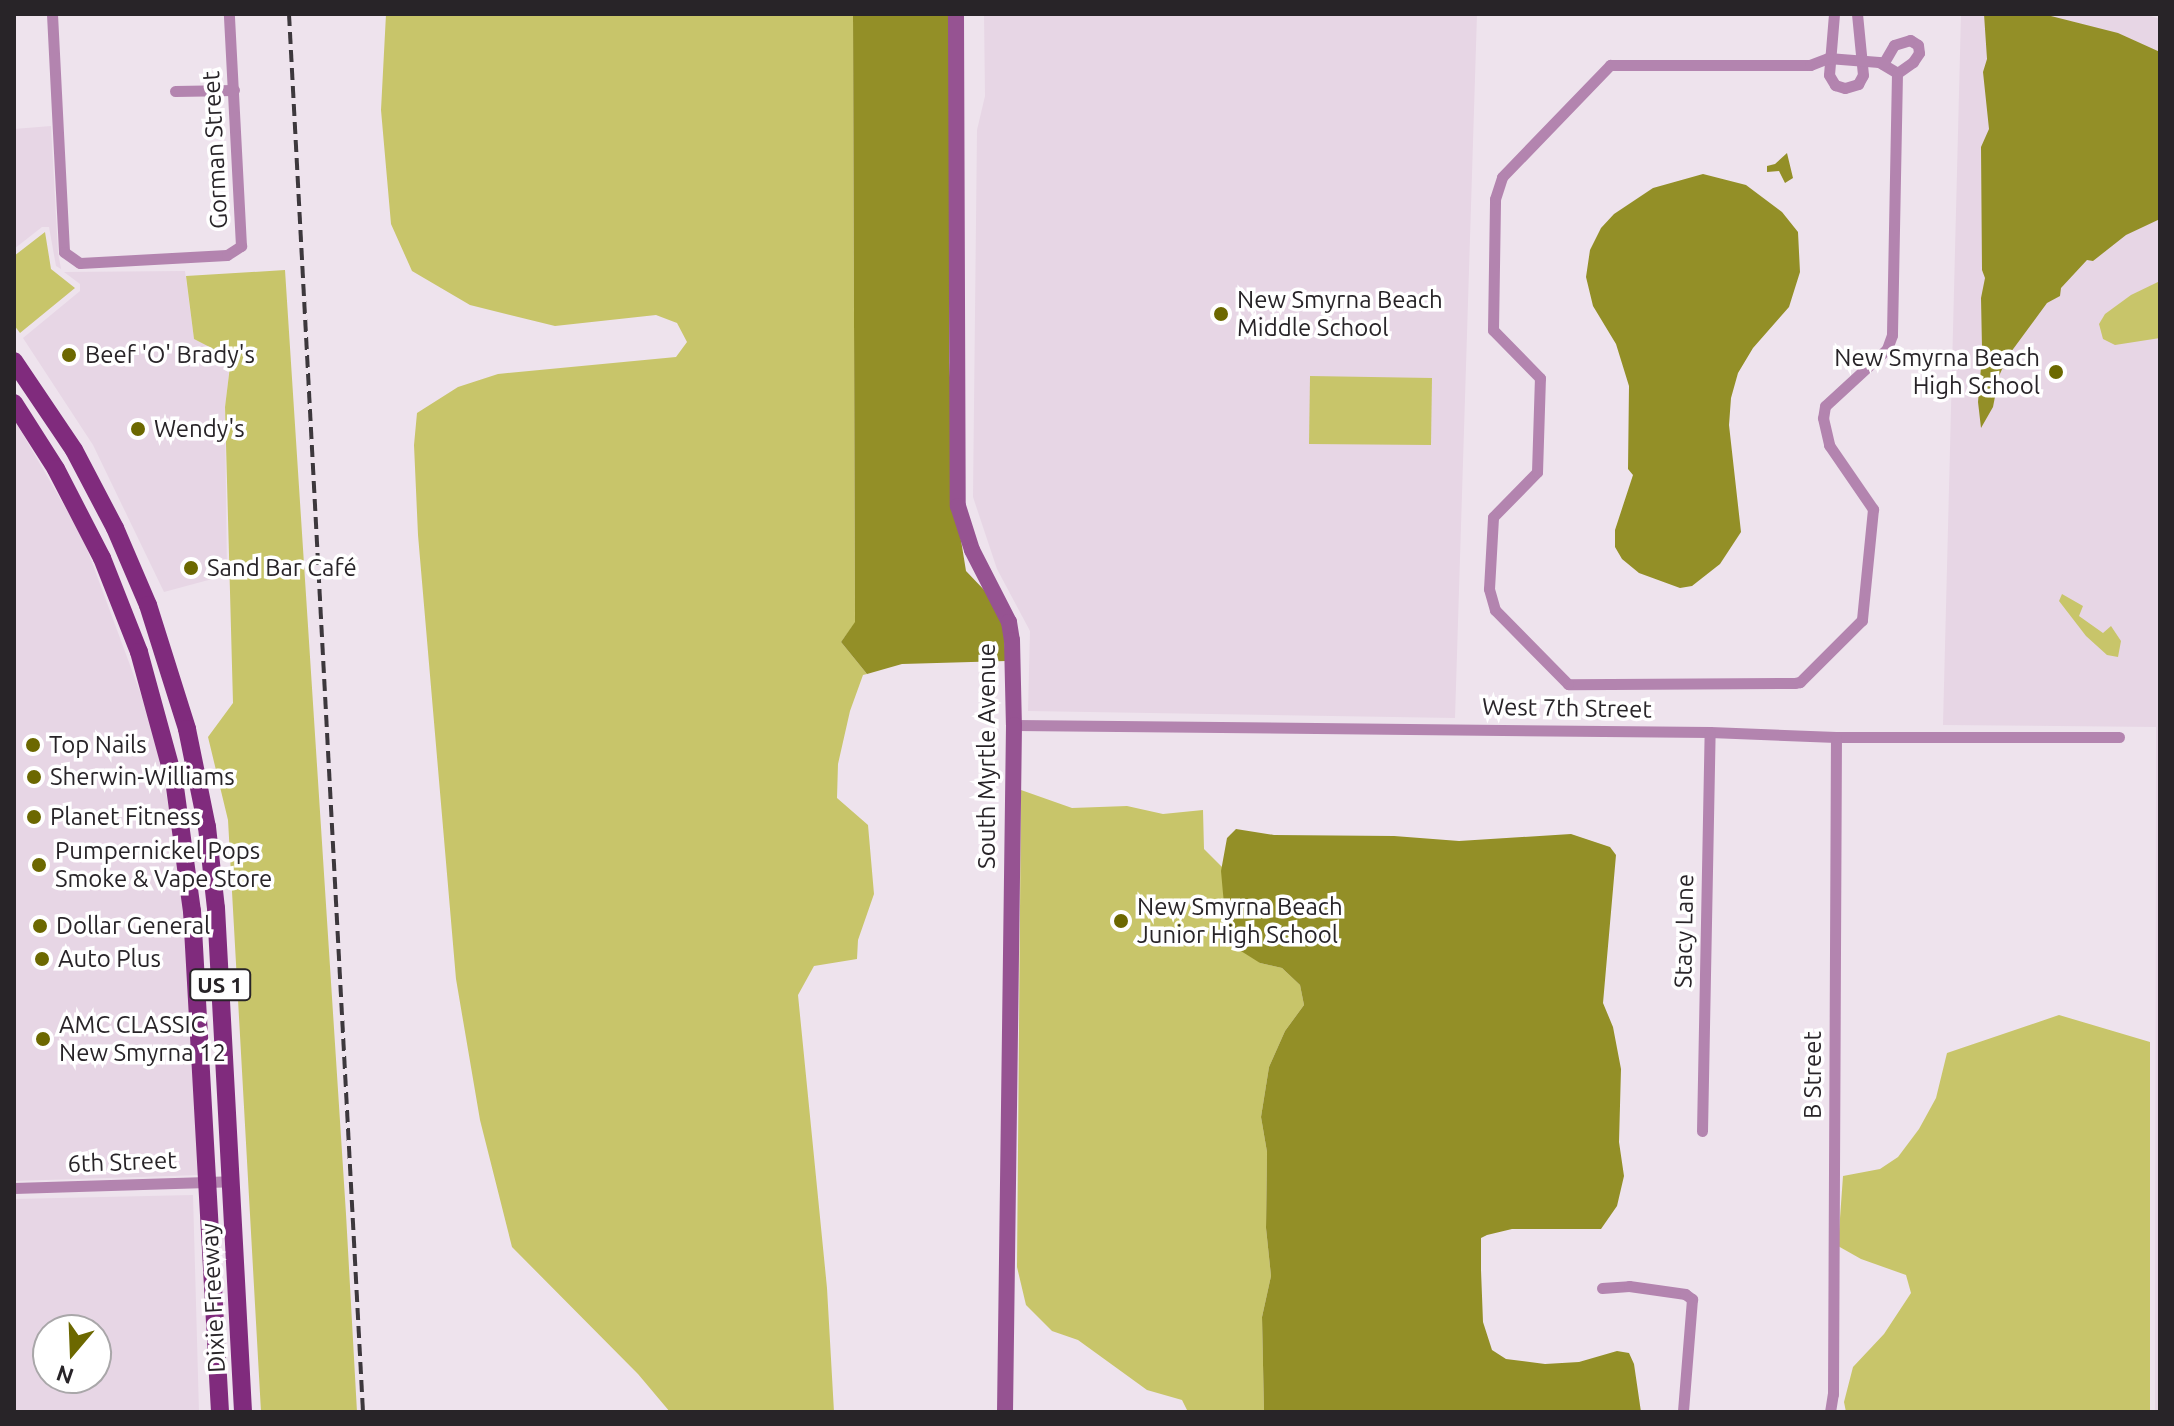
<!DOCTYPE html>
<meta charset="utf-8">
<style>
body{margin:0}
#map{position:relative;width:2174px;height:1426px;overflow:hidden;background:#eee3ed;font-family:Ubuntu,sans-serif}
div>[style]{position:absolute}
.built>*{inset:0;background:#e7d6e5}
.green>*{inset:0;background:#c8c56a}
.water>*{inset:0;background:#938f27}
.street>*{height:11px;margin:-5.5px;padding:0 5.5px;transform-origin:5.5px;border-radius:5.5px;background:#b384af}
.secondary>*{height:16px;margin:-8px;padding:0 8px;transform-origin:8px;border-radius:8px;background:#965392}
.primary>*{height:18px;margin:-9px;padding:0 9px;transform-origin:9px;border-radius:9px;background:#802b7d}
.rail>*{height:4px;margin-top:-2px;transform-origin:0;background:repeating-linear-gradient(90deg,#3d383d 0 12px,transparent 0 18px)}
.dots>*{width:22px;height:22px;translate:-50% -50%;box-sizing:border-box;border:4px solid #fff;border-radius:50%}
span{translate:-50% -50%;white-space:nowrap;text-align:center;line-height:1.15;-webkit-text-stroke:7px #fff;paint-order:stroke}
.shield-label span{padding:2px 6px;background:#fff;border:2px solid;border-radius:6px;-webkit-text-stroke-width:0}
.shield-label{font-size:22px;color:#282428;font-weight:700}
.street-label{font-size:24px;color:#282428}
.poi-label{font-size:24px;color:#282428}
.left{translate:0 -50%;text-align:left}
.right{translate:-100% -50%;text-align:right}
.frame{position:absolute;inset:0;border:16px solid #282428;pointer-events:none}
.north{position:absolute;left:32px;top:1314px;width:80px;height:80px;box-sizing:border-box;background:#fff;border:2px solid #a9a7a9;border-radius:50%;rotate:199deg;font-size:22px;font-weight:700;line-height:32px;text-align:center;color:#282428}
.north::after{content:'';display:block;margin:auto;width:28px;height:36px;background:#6c6800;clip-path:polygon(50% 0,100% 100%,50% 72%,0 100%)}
</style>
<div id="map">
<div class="built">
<i style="clip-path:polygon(984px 14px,1477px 14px,1455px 718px,1028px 711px,1030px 631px,997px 569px,973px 497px,977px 130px,985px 96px)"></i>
<i style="clip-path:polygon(1961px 14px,2144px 14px,2160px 19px,2160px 1412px,2155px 1412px,2156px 727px,1943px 725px)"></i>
<i style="clip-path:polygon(51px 126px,58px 252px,61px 269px,56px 266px,49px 227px,42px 227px,14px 249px,14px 129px)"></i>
<i style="clip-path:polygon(185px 271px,194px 339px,231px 357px,225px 407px,227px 575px,164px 592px,93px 445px,23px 338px,80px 291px,80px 284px,64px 272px)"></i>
<i style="clip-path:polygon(14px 419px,83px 538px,154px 730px,178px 857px,188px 946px,200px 1175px,14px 1181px)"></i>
<i style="clip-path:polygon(evenodd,193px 1195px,199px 1412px,14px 1412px,14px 1199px,193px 1195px,96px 1330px,96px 1378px,48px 1378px,48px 1330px,96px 1330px)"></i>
</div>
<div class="green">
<i style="clip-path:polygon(386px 14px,853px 14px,855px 623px,841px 642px,867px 674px,863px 675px,850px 711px,838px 764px,837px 798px,868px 825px,874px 894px,858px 940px,857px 959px,814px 966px,798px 995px,827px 1288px,834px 1412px,670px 1412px,638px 1374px,512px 1247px,480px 1120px,456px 979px,418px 535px,414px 445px,417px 413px,458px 387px,498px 374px,676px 357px,687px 342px,677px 323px,656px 315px,555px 326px,470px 305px,412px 271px,391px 224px,381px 110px)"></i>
<i style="clip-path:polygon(45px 232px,51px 269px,75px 288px,20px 333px,14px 325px,14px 256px)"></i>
<i style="clip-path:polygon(285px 270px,346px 1214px,357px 1412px,261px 1412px,228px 820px,208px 737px,233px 703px,225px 407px,231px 358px,194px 339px,186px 276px)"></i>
<i style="clip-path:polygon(2160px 281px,2160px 338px,2115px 345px,2103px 339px,2099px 324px,2105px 314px,2131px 295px)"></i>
<i style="clip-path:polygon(1310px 376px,1432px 378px,1431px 445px,1309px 444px)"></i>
<i style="clip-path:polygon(2062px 594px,2083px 606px,2079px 616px,2103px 633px,2111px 626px,2121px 641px,2118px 657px,2107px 655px,2086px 636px,2059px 601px)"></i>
<i style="clip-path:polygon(1021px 790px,1072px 808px,1127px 806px,1163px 814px,1203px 810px,1204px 849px,1222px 867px,1225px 916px,1260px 963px,1282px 968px,1300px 985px,1304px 1005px,1285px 1031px,1269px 1067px,1261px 1117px,1267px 1152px,1266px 1228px,1271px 1276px,1262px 1317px,1264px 1412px,1188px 1412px,1182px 1400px,1147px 1390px,1078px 1340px,1052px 1331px,1026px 1305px,1017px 1267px)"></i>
<i style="clip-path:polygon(2059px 1015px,2150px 1042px,2150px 1412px,1846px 1412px,1844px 1402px,1853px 1367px,1884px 1334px,1911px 1293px,1906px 1275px,1861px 1259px,1838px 1246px,1843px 1176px,1880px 1169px,1898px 1157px,1919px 1129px,1936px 1098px,1947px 1053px)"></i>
</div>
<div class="water">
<i style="clip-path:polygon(853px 14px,949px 14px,949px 362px,960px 534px,966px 571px,987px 593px,1003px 625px,1006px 661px,902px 664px,867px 674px,841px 642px,855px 622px)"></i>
<i style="clip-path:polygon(1984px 14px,2043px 14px,2118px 33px,2160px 52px,2160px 219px,2126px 235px,2093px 261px,2087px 260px,2061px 288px,2060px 296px,2047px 303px,2008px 356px,1999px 376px,1993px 407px,1981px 428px,1978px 402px,1982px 356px,1978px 352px,1982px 348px,1981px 298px,1985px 278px,1982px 270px,1981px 147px,1989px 129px,1983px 72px,1987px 59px)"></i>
<i style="clip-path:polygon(1787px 153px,1793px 178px,1785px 183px,1779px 171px,1767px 172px,1767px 166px,1775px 164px)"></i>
<i style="clip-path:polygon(1703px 174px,1746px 185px,1782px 212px,1798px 232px,1800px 272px,1789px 307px,1753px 348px,1738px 373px,1731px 398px,1729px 425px,1741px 532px,1720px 564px,1692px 586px,1680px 588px,1639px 573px,1622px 559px,1615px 547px,1615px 530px,1633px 475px,1628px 469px,1629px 386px,1616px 344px,1593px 306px,1586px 277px,1590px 250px,1601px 228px,1614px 214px,1653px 188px)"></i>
<i style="clip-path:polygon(1236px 829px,1274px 835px,1394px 836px,1459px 841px,1571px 834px,1610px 847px,1616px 855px,1603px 1003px,1613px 1027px,1621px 1069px,1619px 1142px,1624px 1176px,1617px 1206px,1601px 1229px,1512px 1229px,1487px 1235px,1481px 1238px,1481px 1270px,1483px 1322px,1492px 1350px,1506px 1359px,1545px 1364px,1579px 1362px,1617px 1351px,1629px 1353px,1634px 1364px,1641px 1412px,1264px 1412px,1262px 1317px,1271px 1276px,1266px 1228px,1267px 1152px,1261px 1117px,1269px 1067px,1285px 1031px,1304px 1005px,1300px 985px,1282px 968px,1260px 963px,1233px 946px,1225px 916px,1221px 871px,1227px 838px)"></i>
</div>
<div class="street">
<i style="left:52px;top:14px;width:238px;rotate:87.1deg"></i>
<i style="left:64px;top:252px;width:19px;rotate:35deg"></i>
<i style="left:80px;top:263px;width:147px;rotate:-3.1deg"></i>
<i style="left:227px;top:255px;width:17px;rotate:-33deg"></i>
<i style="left:241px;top:246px;width:232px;rotate:-93deg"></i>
<i style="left:1834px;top:14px;width:61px;rotate:94.7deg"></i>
<i style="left:1829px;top:75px;width:12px;rotate:59deg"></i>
<i style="left:1835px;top:85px;width:10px;rotate:17deg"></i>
<i style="left:1845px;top:88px;width:14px;rotate:-17deg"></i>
<i style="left:1858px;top:84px;width:10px;rotate:-61deg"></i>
<i style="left:1863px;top:75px;width:61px;rotate:-95.6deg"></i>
<i style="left:1828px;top:58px;width:51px;rotate:4.5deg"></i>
<i style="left:1879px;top:62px;width:21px;rotate:31deg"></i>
<i style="left:1897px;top:73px;width:262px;rotate:91.1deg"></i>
<i style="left:1892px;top:335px;width:15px;rotate:110deg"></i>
<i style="left:1887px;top:349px;width:84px;rotate:137.4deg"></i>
<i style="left:1825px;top:406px;width:12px;rotate:99deg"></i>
<i style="left:1823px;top:418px;width:28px;rotate:77deg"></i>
<i style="left:1829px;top:445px;width:78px;rotate:55.5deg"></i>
<i style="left:1873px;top:509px;width:112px;rotate:95.7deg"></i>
<i style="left:1862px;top:620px;width:88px;rotate:135deg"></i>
<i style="left:1800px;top:682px;width:5px;rotate:169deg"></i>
<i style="left:1795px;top:683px;width:227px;rotate:179.7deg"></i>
<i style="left:1568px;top:684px;width:104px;rotate:-134.6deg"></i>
<i style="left:1495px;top:610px;width:22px;rotate:-106deg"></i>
<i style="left:1489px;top:589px;width:72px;rotate:-86.8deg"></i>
<i style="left:1493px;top:517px;width:63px;rotate:-45.6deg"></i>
<i style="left:1537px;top:472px;width:94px;rotate:-88.2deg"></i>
<i style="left:1540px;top:378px;width:67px;rotate:-134.4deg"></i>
<i style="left:1493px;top:330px;width:131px;rotate:-89.1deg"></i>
<i style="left:1495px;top:199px;width:23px;rotate:-72deg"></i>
<i style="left:1502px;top:177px;width:156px;rotate:-46deg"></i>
<i style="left:1610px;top:65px;width:200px"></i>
<i style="left:1810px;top:65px;width:19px;rotate:-21deg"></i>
<i style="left:1883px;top:64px;width:22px;rotate:-60deg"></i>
<i style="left:1894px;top:45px;width:17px;rotate:-17deg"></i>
<i style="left:1910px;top:40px;width:9px;rotate:32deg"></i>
<i style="left:1918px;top:45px;width:8px;rotate:83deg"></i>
<i style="left:1919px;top:53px;width:11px;rotate:124deg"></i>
<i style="left:1913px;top:62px;width:19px;rotate:145deg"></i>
<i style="left:175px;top:91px;width:59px;rotate:-1deg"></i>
<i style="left:1014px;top:725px;width:696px;rotate:0.58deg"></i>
<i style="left:1710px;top:732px;width:126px;rotate:2.3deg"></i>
<i style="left:1836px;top:737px;width:283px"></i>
<i style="left:1702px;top:1131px;width:399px;rotate:-88.9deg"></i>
<i style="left:14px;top:1188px;width:217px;rotate:-1.8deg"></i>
<i style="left:1602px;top:1288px;width:27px;rotate:-4deg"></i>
<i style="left:1629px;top:1286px;width:57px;rotate:8.1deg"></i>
<i style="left:1685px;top:1294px;width:9px;rotate:36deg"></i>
<i style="left:1692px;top:1299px;width:113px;rotate:94.6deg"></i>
<i style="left:1830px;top:1412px;width:18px;rotate:-81deg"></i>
<i style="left:1833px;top:1394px;width:657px;rotate:-89.74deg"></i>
</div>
<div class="secondary">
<i style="left:956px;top:14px;width:492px;rotate:89.8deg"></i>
<i style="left:958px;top:506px;width:46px;rotate:72.3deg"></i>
<i style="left:972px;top:550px;width:81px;rotate:62.8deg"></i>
<i style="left:1009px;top:622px;width:18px;rotate:81deg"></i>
<i style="left:1012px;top:640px;width:85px;rotate:88.7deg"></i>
<i style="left:1014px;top:725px;width:687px;rotate:90.75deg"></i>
</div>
<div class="primary">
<i style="left:14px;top:361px;width:107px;rotate:56deg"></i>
<i style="left:74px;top:450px;width:88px;rotate:62.3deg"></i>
<i style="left:115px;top:528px;width:84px;rotate:66.8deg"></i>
<i style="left:148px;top:605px;width:130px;rotate:72.5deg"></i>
<i style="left:187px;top:729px;width:100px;rotate:78.5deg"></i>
<i style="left:207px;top:827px;width:81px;rotate:83.7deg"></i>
<i style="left:216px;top:908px;width:505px;rotate:86.93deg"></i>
<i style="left:14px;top:403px;width:78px;rotate:57.5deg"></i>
<i style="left:56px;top:469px;width:100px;rotate:62.7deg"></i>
<i style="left:102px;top:558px;width:101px;rotate:68.5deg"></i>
<i style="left:139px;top:652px;width:133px;rotate:74.7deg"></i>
<i style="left:174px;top:780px;width:132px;rotate:82.2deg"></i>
<i style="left:192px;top:911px;width:502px;rotate:86.8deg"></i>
</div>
<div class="rail">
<i style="left:289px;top:14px;width:1400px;rotate:86.97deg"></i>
</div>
<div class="dots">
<i style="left:1221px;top:314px;background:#6c6800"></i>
<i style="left:69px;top:355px;background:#6c6800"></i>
<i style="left:2056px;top:372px;background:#6c6800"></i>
<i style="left:138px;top:429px;background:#6c6800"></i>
<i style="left:191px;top:568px;background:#6c6800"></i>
<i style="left:33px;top:745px;background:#6c6800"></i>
<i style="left:34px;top:777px;background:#6c6800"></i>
<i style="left:34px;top:817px;background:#6c6800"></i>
<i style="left:39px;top:865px;background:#6c6800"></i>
<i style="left:1121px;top:921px;background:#6c6800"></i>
<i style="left:40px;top:926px;background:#6c6800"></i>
<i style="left:42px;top:959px;background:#6c6800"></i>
<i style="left:43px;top:1039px;background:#6c6800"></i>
</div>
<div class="shield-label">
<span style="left:220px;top:985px">US 1</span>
</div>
<div class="street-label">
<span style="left:215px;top:150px;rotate:-93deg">Gorman Street</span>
<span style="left:1567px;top:708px;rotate:1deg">West 7th Street</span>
<span style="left:987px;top:756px;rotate:-90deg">South Myrtle Avenue</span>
<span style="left:1684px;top:931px;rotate:-89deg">Stacy Lane</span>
<span style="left:1813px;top:1075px;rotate:-90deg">B Street</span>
<span style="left:122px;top:1162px;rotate:-2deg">6th Street</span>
<span style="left:213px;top:1298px;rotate:-93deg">Dixie Freeway</span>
</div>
<div class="poi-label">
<span class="left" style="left:1237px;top:314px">New Smyrna Beach<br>Middle School</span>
<span class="left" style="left:85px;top:355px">Beef 'O' Brady's</span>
<span class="right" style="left:2040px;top:372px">New Smyrna Beach<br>High School</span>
<span class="left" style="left:154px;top:429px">Wendy's</span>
<span class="left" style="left:207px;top:568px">Sand Bar Café</span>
<span class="left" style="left:49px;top:745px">Top Nails</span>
<span class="left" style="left:50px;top:777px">Sherwin-Williams</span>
<span class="left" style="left:50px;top:817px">Planet Fitness</span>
<span class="left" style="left:55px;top:865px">Pumpernickel Pops<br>Smoke &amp; Vape Store</span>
<span class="left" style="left:1137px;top:921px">New Smyrna Beach<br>Junior High School</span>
<span class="left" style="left:56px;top:926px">Dollar General</span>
<span class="left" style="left:58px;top:959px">Auto Plus</span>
<span class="left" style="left:59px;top:1039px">AMC CLASSIC<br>New Smyrna 12</span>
</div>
<div class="frame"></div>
<div class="north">N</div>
</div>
